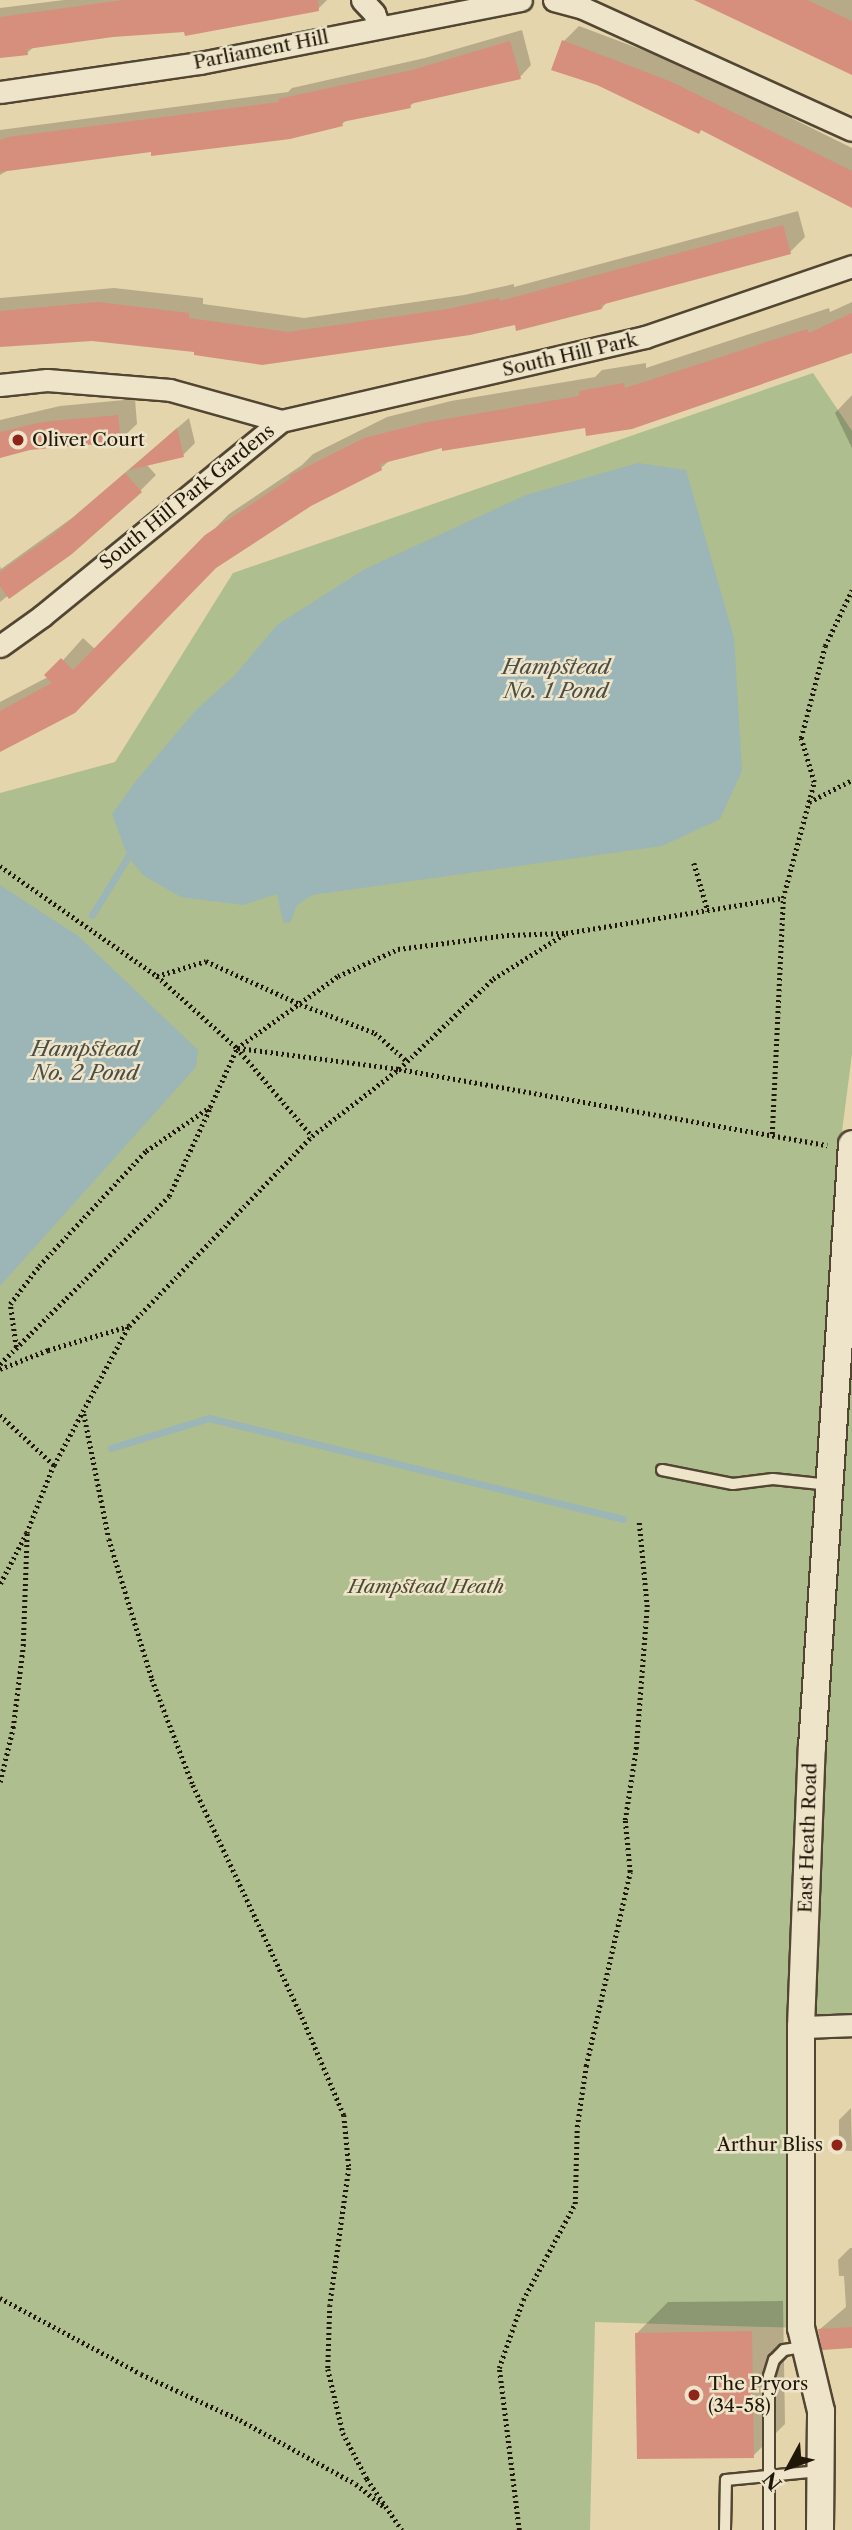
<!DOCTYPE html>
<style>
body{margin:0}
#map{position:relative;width:852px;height:2530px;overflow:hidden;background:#e4d5ac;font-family:"Libre Caslon Text",serif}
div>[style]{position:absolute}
.green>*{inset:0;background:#aebe8e}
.water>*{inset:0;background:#9cb5b6}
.shadow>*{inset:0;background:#0003}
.stream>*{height:7px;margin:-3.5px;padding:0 3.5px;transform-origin:3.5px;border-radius:3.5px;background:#9cb5b6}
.building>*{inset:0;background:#d68f7c}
.path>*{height:4.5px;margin-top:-2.25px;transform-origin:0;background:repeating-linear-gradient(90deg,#211709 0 2px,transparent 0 5.5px)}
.roads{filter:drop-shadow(2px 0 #524632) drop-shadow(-2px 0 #524632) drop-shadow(0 2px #524632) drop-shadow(0 -2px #524632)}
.service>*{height:10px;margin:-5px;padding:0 5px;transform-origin:5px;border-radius:5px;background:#ede4c9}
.minor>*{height:21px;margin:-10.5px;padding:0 10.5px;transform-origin:10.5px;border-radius:10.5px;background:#ede4c9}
.tertiary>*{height:26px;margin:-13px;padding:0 13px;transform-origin:13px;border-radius:13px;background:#ede4c9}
.dots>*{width:19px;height:19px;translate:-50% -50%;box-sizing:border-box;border:4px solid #ede4c9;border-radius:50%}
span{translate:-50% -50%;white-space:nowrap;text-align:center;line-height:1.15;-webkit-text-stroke:5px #ede4c9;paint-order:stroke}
.street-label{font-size:19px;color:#211709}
.poi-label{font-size:19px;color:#211709}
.left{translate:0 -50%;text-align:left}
.right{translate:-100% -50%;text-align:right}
.park-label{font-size:19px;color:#4b4931;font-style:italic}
.water-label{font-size:21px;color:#4c4e46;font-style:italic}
.north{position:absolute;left:754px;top:2432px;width:70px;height:70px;-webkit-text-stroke:5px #ede4c9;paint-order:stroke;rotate:229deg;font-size:19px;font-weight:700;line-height:28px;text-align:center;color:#211709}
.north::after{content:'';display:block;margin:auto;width:24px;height:32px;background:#211709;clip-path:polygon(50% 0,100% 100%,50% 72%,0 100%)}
</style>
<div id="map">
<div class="green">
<i style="clip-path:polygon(813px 373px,852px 431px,852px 1054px,841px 1139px,852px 1149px,852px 2025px,801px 2027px,801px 2328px,595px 2322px,590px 2530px,0 2530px,0 793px,115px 762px,233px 573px)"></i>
</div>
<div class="water">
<i style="clip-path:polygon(638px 463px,686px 470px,734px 638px,742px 771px,720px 819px,662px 846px,312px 895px,297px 905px,290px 923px,283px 922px,277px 894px,243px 905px,181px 897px,144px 876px,128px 857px,112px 814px,135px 782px,196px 710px,236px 674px,277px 625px,365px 569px,526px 495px)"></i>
<i style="clip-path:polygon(0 885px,78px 936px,198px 1050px,196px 1067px,0 1286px)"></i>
</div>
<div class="shadow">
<i style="clip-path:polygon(64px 0,327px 0,317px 10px,186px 31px,113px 35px,35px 46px,27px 53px,0 56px,0 8px)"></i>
<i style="clip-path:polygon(696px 0,852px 0,852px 73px)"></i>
<i style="clip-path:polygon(579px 26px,688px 67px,852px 148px,852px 205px,564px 41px)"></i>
<i style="clip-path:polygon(522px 30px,531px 65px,520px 77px,416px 101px,410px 106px,348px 119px,342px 124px,10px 169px,0 175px,0 130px,288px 92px,292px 88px,425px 58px)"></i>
<i style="clip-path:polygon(798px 211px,805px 237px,790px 252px,608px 301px,602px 308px,516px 322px,196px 351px,92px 339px,0 345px,0 298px,114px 288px,203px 298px,203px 304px,304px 318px,464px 295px,514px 284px,514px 287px)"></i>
<i style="clip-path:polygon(852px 302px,852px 351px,834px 359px,632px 427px,586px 426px,443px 446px,390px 460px,381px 468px,310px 504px,216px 566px,0 750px,0 702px,48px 677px,83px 638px,96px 650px,229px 514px,302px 465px,313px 454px,387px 417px,451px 401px,595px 377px,602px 370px,646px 363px,646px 368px,829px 308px,830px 312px)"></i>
<i style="clip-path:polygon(852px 395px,852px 448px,835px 413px)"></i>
<i style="clip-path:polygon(135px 399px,137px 424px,120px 440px,29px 449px,0 456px,0 420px,60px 406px)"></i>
<i style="clip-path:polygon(189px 418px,195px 443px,183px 455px,146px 464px,156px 475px,140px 491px,0 602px,0 566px,1px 569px,72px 518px)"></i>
<i style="clip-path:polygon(851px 2108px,852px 2151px,839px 2150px,839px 2120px)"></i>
<i style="clip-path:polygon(850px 2248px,852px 2248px,852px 2346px,819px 2330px,846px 2307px,844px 2276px,839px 2276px,838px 2260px)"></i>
<i style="clip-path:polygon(783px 2301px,785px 2424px,753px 2456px,636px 2334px,668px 2302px)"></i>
</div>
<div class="stream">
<i style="left:92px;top:915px;width:68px;rotate:-58.2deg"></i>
<i style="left:128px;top:857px;width:9px;rotate:-21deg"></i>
<i style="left:111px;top:1448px;width:102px;rotate:-17deg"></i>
<i style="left:209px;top:1418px;width:426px;rotate:13.7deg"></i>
</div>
<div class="building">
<i style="clip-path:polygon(123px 0,318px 0,319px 11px,185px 36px,184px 32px,113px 37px,27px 49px,28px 55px,0 58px,0 17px)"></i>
<i style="clip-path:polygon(694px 0,807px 0,852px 21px,852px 75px)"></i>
<i style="clip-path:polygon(562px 40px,672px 82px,852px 171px,852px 208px,701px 130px,699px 134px,597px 85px,551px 70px)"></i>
<i style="clip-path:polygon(510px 41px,521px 79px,410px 104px,411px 108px,342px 122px,343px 126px,290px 139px,151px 156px,151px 152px,0 172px,0 140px,8px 137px,279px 102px,278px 99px,412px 70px)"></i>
<i style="clip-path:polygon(783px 225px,791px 254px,601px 305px,602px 309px,516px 331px,515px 325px,470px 335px,262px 365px,194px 355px,194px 352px,92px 341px,0 347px,0 311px,98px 302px,189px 313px,189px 318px,288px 332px,448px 309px,499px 298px,500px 301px)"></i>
<i style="clip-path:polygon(852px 313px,852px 353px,632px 429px,586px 436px,585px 428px,442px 451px,442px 448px,380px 464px,382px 470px,311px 506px,216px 568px,75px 713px,0 752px,0 711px,52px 683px,44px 675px,61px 658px,73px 670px,205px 535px,291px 478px,289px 476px,364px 438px,428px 422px,579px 396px,579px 391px,624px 383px,625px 388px,807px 329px,809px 333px)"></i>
<i style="clip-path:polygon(118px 415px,121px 442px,30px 450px,0 458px,0 432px,42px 422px)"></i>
<i style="clip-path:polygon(177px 428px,184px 457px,129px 470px)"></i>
<i style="clip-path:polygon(125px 473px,142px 492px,72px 554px,9px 599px,0 586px,0 572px,54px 534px)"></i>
<i style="clip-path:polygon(852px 2327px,852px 2348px,822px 2350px,818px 2329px)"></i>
<i style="clip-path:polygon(752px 2331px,754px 2458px,637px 2459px,635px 2333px)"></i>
</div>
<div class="path">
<i style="left:809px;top:802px;width:48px;rotate:-27.1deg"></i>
<i style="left:694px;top:863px;width:50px;rotate:73.7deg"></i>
<i style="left:0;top:866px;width:192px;rotate:35deg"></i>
<i style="left:157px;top:976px;width:108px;rotate:42deg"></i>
<i style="left:237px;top:1048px;width:116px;rotate:49.6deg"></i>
<i style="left:157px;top:976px;width:51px;rotate:-17deg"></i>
<i style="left:206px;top:961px;width:103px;rotate:24.6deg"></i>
<i style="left:300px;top:1004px;width:80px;rotate:21.1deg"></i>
<i style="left:375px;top:1033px;width:43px;rotate:41.2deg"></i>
<i style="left:238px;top:1048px;width:162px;rotate:7.4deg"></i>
<i style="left:399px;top:1069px;width:435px;rotate:10.1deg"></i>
<i style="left:772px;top:1134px;width:236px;rotate:-87.3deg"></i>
<i style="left:16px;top:1347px;width:43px;rotate:-97.9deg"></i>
<i style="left:10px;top:1304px;width:48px;rotate:-52.7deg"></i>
<i style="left:39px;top:1266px;width:157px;rotate:-47.1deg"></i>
<i style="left:146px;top:1151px;width:78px;rotate:-34.5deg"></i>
<i style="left:210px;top:1107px;width:65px;rotate:-65.4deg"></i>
<i style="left:237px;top:1048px;width:124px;rotate:-35.5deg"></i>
<i style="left:338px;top:976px;width:66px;rotate:-24.2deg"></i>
<i style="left:398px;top:949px;width:110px;rotate:-7.3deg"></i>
<i style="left:507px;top:935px;width:58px;rotate:-2deg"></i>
<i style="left:0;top:1364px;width:238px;rotate:-44.8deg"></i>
<i style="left:169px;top:1196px;width:97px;rotate:-65deg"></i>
<i style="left:0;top:1369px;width:52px;rotate:-21.6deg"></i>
<i style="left:48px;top:1350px;width:84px;rotate:-16.5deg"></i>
<i style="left:129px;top:1326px;width:264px;rotate:-46.1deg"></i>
<i style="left:312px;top:1136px;width:110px;rotate:-37.6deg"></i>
<i style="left:399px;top:1069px;width:130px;rotate:-43.8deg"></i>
<i style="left:493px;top:979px;width:86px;rotate:-32.2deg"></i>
<i style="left:566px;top:933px;width:220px;rotate:-9.2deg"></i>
<i style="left:783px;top:898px;width:120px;rotate:-75deg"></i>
<i style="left:814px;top:782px;width:46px;rotate:-106.5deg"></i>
<i style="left:801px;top:738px;width:95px;rotate:-75.4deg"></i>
<i style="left:825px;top:646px;width:62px;rotate:-64.3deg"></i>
<i style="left:84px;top:1414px;width:127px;rotate:78.7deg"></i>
<i style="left:109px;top:1539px;width:146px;rotate:72.9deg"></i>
<i style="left:152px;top:1679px;width:114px;rotate:68.9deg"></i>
<i style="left:193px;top:1785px;width:251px;rotate:64.8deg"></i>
<i style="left:300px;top:2012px;width:112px;rotate:66.9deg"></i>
<i style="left:344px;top:2115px;width:53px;rotate:84.6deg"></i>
<i style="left:349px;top:2168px;width:138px;rotate:97.9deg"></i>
<i style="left:330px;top:2305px;width:64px;rotate:91.8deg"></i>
<i style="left:328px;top:2369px;width:66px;rotate:76.8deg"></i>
<i style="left:343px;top:2433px;width:52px;rotate:62.4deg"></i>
<i style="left:367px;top:2479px;width:62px;rotate:55.5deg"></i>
<i style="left:0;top:1415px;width:74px;rotate:42.8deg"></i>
<i style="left:54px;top:1465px;width:73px;rotate:111.7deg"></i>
<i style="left:27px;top:1533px;width:59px;rotate:117.4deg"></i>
<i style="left:54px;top:1465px;width:157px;rotate:-61.8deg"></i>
<i style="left:0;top:1782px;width:56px;rotate:-76.5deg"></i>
<i style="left:13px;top:1728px;width:83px;rotate:-83deg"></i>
<i style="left:23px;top:1646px;width:113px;rotate:-88deg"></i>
<i style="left:0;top:2298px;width:160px;rotate:28.3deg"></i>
<i style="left:141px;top:2374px;width:109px;rotate:24.9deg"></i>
<i style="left:240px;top:2420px;width:132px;rotate:28.9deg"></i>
<i style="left:356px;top:2484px;width:35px;rotate:39deg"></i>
<i style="left:519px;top:2530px;width:163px;rotate:-97deg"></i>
<i style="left:499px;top:2368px;width:72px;rotate:-70.6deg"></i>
<i style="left:523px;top:2300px;width:109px;rotate:-61.6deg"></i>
<i style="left:575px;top:2204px;width:77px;rotate:-88.5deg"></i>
<i style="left:577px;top:2127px;width:62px;rotate:-81.6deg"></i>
<i style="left:586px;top:2066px;width:199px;rotate:-77.2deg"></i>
<i style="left:630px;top:1872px;width:52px;rotate:-95.5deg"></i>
<i style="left:625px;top:1820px;width:72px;rotate:-81.2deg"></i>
<i style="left:636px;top:1749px;width:142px;rotate:-85.6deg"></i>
<i style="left:647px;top:1607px;width:85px;rotate:-95.4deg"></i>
</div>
<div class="roads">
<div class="service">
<i style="left:662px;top:1470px;width:72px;rotate:11.2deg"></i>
<i style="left:733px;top:1484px;width:40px;rotate:-7.1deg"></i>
<i style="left:773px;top:1479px;width:57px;rotate:6deg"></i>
<i style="left:725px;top:2530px;width:50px;rotate:-88.9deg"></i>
<i style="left:726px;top:2480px;width:94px;rotate:-5.5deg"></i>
<i style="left:769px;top:2530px;width:154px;rotate:-90deg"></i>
<i style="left:769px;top:2376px;width:17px;rotate:-73deg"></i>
<i style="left:774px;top:2360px;width:14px;rotate:-45deg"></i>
<i style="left:784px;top:2350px;width:20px;rotate:-9deg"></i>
</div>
<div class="minor">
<i style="left:362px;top:0;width:18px;rotate:47deg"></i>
<i style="left:374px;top:13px;width:14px;rotate:69deg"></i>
<i style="left:554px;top:0;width:30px;rotate:15deg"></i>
<i style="left:583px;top:8px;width:295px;rotate:24.4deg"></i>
<i style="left:0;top:92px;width:202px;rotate:-8.3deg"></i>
<i style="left:200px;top:63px;width:327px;rotate:-11.1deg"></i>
<i style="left:0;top:385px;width:47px;rotate:-6.1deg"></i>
<i style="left:47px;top:380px;width:123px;rotate:4.6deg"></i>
<i style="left:170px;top:390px;width:115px;rotate:15.6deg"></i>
<i style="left:0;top:646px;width:52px;rotate:-35.5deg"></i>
<i style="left:42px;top:616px;width:308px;rotate:-39.2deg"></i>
<i style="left:281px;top:421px;width:374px;rotate:-13deg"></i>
<i style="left:645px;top:337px;width:219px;rotate:-18.9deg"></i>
<i style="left:801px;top:2027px;width:51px;rotate:-2.2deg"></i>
</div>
<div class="tertiary">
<i style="left:820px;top:2530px;width:119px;rotate:-89.5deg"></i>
<i style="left:821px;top:2411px;width:85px;rotate:-103.5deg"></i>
<i style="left:801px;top:2328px;width:301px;rotate:-90deg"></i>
<i style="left:801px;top:2027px;width:280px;rotate:-87.8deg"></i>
<i style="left:812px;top:1747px;width:604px;rotate:-86.2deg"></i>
</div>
</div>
<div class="dots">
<i style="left:18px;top:440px;background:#8f2418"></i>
<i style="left:837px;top:2145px;background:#8f2418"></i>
<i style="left:694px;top:2395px;background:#8f2418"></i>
</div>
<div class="street-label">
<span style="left:261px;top:50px;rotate:-11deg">Parliament Hill</span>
<span style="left:570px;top:355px;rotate:-13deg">South Hill Park</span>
<span style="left:187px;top:497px;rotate:-39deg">South Hill Park Gardens</span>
<span style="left:808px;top:1838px;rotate:-88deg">East Heath Road</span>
</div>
<div class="poi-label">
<span class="left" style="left:32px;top:440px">Oliver Court</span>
<span class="right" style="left:823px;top:2145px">Arthur Bliss</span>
<span class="left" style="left:708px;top:2395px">The Pryors<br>(34-58)</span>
</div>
<div class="park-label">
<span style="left:426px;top:1587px">Hampstead Heath</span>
</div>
<div class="water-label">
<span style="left:556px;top:679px">Hampstead<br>No. 1 Pond</span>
<span style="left:85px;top:1061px">Hampstead<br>No. 2 Pond</span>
</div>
<div class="north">N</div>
</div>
